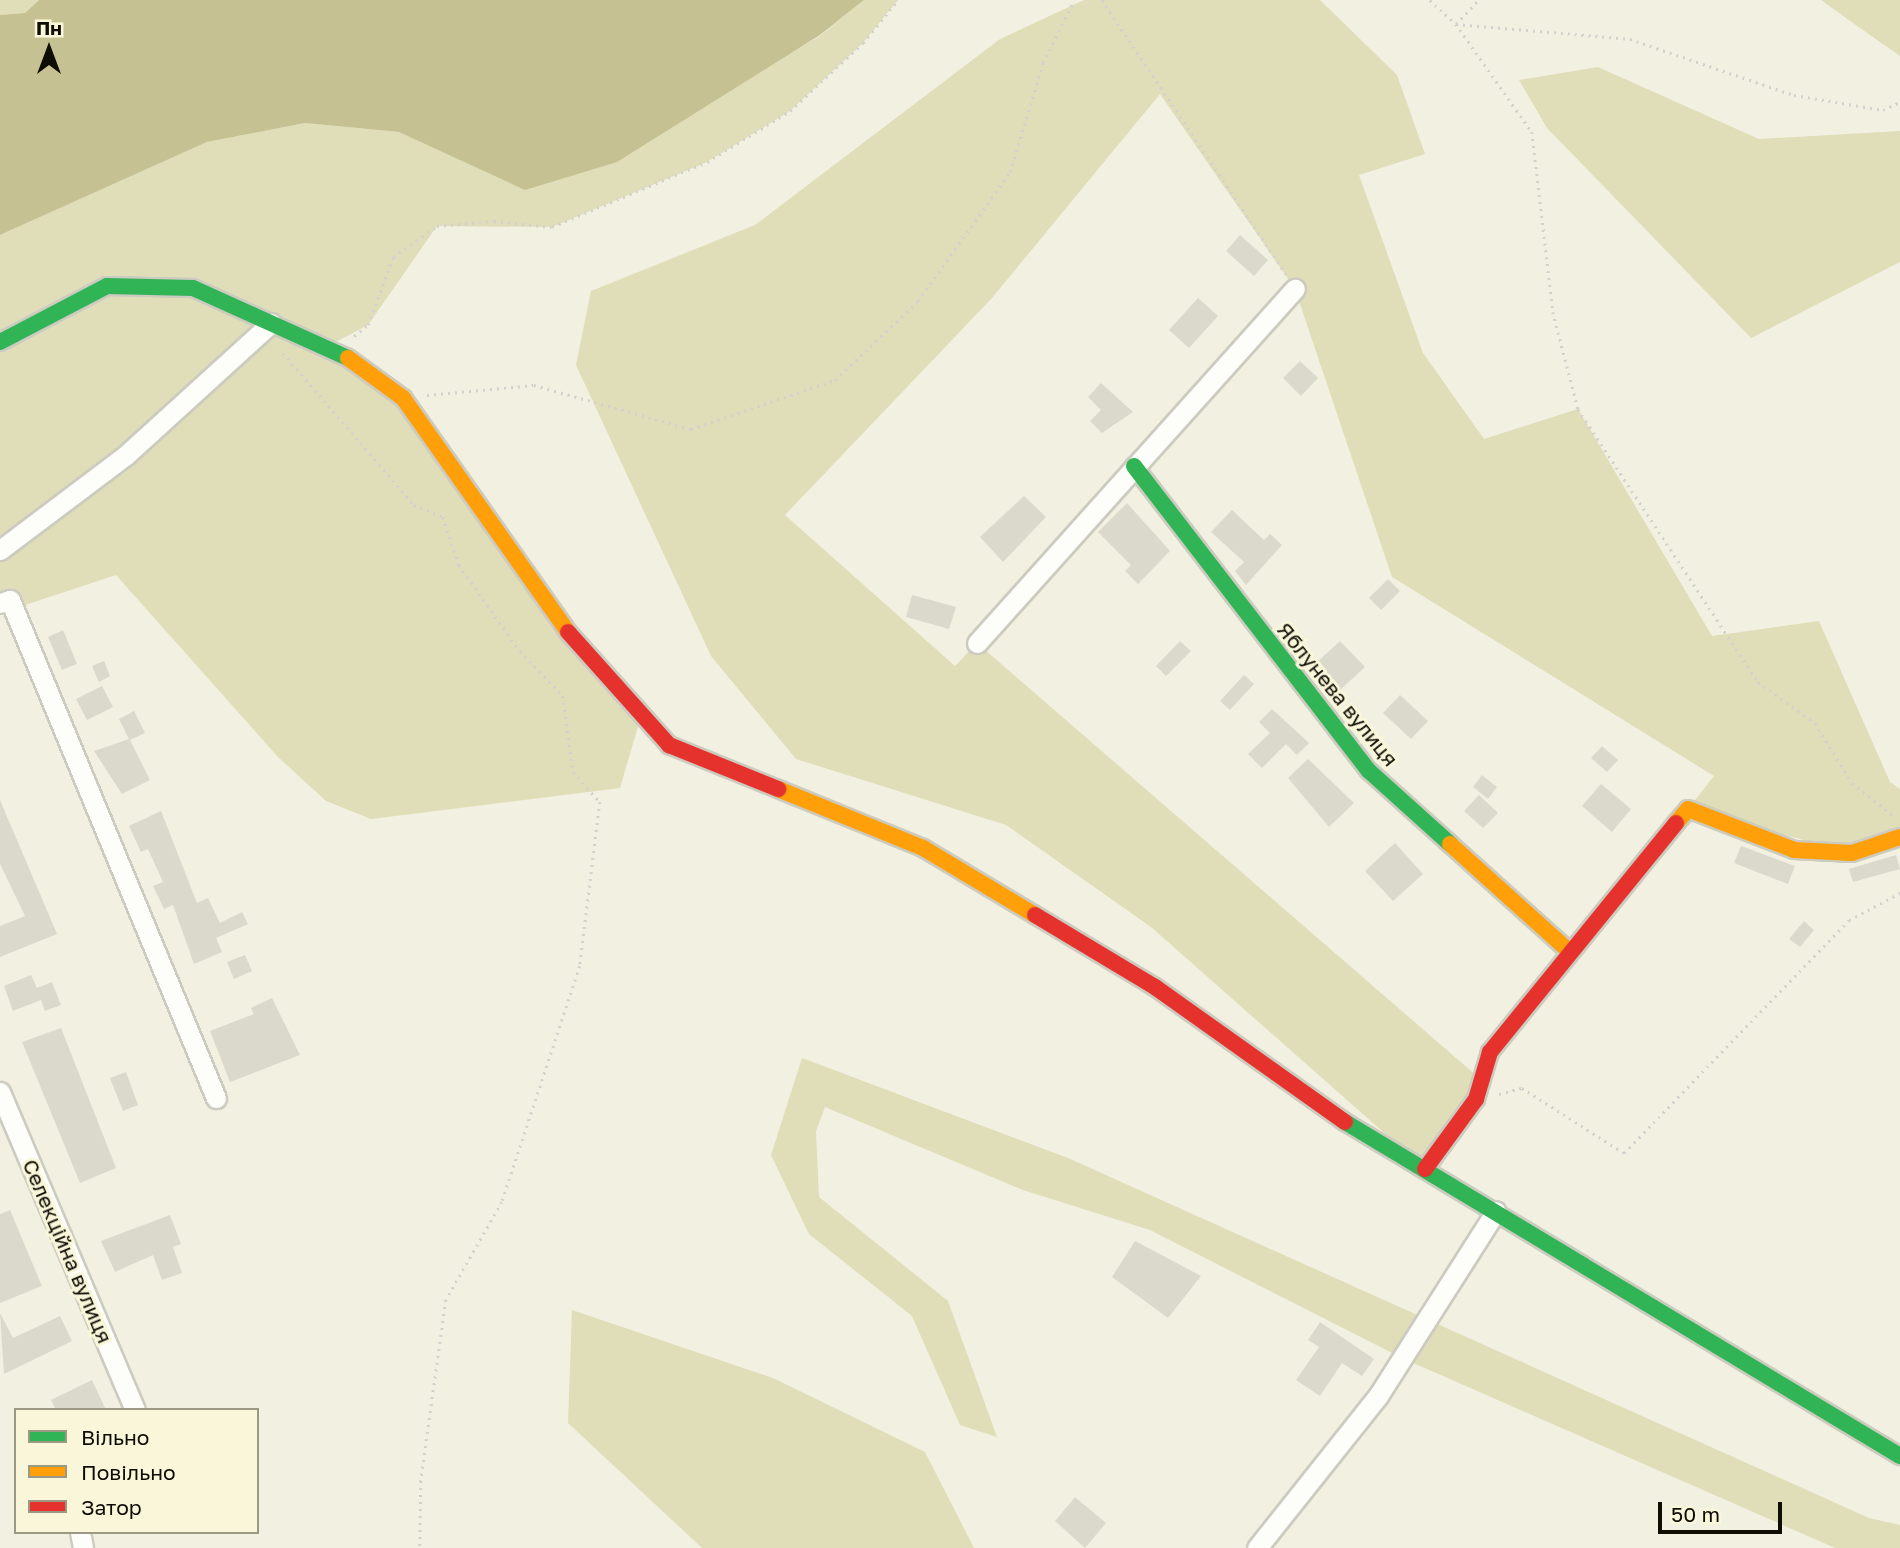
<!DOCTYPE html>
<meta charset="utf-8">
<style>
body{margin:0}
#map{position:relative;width:1900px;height:1548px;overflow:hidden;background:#f2f0e1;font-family:"Golos Text",sans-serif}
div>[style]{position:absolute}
.green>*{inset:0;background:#e0ddb9}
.water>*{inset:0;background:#c6c192}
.building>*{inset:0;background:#dad9cc}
.path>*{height:2.5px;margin-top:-1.25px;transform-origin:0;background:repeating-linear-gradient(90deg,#d2d1cd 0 2px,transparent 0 7px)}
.roads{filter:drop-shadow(2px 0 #cccbbf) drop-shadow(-2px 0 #cccbbf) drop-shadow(0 2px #cccbbf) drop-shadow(0 -2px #cccbbf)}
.street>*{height:19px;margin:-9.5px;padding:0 9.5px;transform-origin:9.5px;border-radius:9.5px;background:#fdfdfa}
.fast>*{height:16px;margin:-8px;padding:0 8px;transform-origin:8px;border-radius:8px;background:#30b455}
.slow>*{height:16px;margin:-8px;padding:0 8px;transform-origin:8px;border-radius:8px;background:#ff9f0a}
.jam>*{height:16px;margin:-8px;padding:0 8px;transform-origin:8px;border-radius:8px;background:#e5322d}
span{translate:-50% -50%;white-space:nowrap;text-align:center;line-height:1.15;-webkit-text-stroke:6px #f9f6da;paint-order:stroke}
.street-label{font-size:21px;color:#0e0d04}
.legend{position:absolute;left:14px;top:1408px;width:245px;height:126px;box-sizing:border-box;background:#f9f6da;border:2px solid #9b9984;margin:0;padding:9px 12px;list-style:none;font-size:21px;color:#0e0d04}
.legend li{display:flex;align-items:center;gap:14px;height:35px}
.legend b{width:35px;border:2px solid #9b9984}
.north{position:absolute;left:14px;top:14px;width:70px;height:70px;-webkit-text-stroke:5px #f9f6da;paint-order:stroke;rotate:0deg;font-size:19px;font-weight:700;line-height:28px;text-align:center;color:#0e0d04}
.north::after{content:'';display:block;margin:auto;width:24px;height:32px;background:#0e0d04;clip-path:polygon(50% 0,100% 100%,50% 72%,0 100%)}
.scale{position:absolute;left:1658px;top:1502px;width:124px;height:32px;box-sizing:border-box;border:4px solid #0e0d04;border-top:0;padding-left:9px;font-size:21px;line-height:24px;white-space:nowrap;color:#0e0d04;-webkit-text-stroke:5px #f9f6da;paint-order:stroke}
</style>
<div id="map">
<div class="green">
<i style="clip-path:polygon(0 0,39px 0,25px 13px,0 15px)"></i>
<i style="clip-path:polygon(864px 0,898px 0,863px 43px,790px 111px,707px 162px,552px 227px,437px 226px,368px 325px,326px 347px,403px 398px,641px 716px,620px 788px,371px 819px,326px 801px,278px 757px,116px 575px,13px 609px,0 603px,0 235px,207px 142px,305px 123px,399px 132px,447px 150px,736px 85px,820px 36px)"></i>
<i style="clip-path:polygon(1084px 0,1320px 0,1397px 75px,1425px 154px,1359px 175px,1423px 353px,1484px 439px,1578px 409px,1712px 636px,1819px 621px,1890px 782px,1900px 789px,1900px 837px,1852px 853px,1688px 809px,1714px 776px,1392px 577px,1295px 289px,1160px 94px,992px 298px,785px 515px,955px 666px,977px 643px,1478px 1077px,1425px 1169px,1151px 927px,1006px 825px,796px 759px,711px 656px,576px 365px,591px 291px,755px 225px,1000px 39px)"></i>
<i style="clip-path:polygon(1821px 0,1900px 0,1900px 56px,1853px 23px)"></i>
<i style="clip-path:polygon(1598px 67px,1759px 139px,1900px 131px,1900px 262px,1751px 338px,1547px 128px,1519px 80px)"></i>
<i style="clip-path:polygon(802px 1058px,1068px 1158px,1869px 1518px,1900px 1525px,1900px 1548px,1835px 1548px,1402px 1358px,1150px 1230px,1023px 1190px,825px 1107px,816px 1131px,819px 1197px,948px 1301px,997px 1437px,960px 1425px,912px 1316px,809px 1234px,771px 1155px)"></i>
<i style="clip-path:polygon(572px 1310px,773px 1378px,925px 1452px,974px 1548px,702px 1548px,568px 1423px)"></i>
</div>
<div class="water">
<i style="clip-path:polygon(39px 0,864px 0,820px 35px,617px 162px,525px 190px,399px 132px,305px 123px,207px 142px,0 235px,0 15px,25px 13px)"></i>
</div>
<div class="building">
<i style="clip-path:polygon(1240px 235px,1268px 260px,1254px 276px,1226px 251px)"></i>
<i style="clip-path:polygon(1198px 298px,1218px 316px,1189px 348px,1169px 330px)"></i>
<i style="clip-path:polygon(1300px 361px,1318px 378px,1301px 396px,1283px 378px)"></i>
<i style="clip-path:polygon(1101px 383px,1133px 412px,1102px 433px,1090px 421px,1101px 410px,1088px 397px)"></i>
<i style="clip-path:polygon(1024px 496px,1046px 517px,1003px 562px,980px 537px)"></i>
<i style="clip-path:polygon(1127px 503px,1170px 551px,1138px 584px,1125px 571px,1131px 565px,1098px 532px)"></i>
<i style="clip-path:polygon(1232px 510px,1264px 540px,1270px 534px,1282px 545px,1246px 585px,1235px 571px,1244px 562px,1211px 532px)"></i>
<i style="clip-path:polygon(1388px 579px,1400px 591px,1381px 610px,1369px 598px)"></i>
<i style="clip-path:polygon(912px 595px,956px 607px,949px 629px,906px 617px)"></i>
<i style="clip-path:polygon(63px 630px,77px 664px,62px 670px,48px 637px)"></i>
<i style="clip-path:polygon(1180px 641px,1191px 651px,1166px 676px,1156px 666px)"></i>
<i style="clip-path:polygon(1340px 641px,1365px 667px,1339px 691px,1314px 665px)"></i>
<i style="clip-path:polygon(104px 661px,110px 676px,99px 682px,92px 666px)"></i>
<i style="clip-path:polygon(1244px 675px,1254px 684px,1230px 710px,1220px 701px)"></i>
<i style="clip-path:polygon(102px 686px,113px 707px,87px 720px,76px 699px)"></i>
<i style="clip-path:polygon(1400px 695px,1428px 721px,1411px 739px,1383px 713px)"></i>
<i style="clip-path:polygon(1272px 709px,1309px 743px,1297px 755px,1286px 744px,1262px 768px,1248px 754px,1270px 733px,1259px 722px)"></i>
<i style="clip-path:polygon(134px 711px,145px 733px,130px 740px,150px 780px,122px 794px,94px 751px,129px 739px,119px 719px)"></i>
<i style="clip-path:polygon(1602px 746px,1618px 760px,1607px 772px,1591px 758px)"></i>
<i style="clip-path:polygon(1308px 759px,1354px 803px,1329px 827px,1288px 778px)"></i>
<i style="clip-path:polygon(1482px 775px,1497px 787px,1488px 799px,1473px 787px)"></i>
<i style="clip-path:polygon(1601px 784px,1631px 809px,1612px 832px,1582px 806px)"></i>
<i style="clip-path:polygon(1479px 795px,1498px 813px,1483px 828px,1464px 811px)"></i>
<i style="clip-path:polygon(0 800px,57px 934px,0 957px,0 926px,25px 916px,0 864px)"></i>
<i style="clip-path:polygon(161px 811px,197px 903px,208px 898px,220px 923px,242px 912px,248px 924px,216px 938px,222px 952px,194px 964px,173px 905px,164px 909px,153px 886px,163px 882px,148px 849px,141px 852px,129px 826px)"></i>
<i style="clip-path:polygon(1395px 843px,1423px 874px,1393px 901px,1365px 871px)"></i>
<i style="clip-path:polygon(1741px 846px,1795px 866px,1788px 884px,1734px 863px)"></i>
<i style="clip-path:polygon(1896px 855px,1900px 869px,1853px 882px,1849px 869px)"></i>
<i style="clip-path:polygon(1804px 921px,1814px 930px,1800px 947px,1789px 939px)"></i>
<i style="clip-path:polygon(245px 955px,252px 971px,234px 979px,227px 962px)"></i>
<i style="clip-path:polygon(31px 975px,37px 988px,52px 982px,61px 1005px,45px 1011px,41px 1000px,13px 1011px,4px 986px)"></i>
<i style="clip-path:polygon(272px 998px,300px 1055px,230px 1082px,210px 1031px,254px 1014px,251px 1008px)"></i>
<i style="clip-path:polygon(61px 1028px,116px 1168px,80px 1183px,22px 1042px)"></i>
<i style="clip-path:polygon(126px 1072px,138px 1105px,123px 1111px,110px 1078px)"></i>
<i style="clip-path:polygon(10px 1210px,42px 1286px,0 1303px,0 1214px)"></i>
<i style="clip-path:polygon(170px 1215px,181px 1244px,173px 1247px,182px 1273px,162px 1280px,153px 1255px,115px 1272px,101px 1241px)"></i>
<i style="clip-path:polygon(1135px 1241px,1201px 1276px,1168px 1318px,1112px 1277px)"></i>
<i style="clip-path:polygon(0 1313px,13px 1338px,60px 1316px,72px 1341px,4px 1374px)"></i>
<i style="clip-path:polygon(1320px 1322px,1374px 1359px,1362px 1376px,1342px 1363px,1320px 1396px,1296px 1380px,1319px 1347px,1308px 1340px)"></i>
<i style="clip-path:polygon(92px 1380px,106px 1410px,56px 1410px,51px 1400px)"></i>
<i style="clip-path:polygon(1075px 1497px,1106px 1523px,1085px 1548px,1055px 1521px)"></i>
</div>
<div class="path">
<i style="left:1102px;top:0;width:330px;rotate:56.1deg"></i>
<i style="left:1430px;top:0;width:35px;rotate:43deg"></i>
<i style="left:1456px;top:24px;width:132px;rotate:54.9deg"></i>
<i style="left:1532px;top:132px;width:181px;rotate:83.3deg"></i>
<i style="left:1553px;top:312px;width:100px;rotate:75.5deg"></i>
<i style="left:1578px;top:409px;width:327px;rotate:56.6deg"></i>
<i style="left:1758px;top:682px;width:70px;rotate:35.7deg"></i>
<i style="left:1815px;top:723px;width:70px;rotate:58.3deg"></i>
<i style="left:1852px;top:783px;width:55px;rotate:38.3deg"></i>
<i style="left:1456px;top:24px;width:175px;rotate:4.9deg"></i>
<i style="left:1630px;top:39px;width:173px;rotate:18.9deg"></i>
<i style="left:1794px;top:95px;width:90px;rotate:9.6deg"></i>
<i style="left:1883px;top:110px;width:19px;rotate:-25deg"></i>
<i style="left:1456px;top:24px;width:33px;rotate:-47deg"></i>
<i style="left:354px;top:336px;width:18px;rotate:-38deg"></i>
<i style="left:368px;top:325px;width:72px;rotate:-69.8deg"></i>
<i style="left:393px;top:257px;width:54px;rotate:-35.2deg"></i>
<i style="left:437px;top:226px;width:57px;rotate:-5deg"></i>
<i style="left:494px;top:221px;width:58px;rotate:5.9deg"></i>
<i style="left:552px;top:227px;width:168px;rotate:-22.8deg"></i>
<i style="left:707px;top:162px;width:97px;rotate:-31.6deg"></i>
<i style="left:790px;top:111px;width:100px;rotate:-43deg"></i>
<i style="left:863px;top:43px;width:55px;rotate:-50.9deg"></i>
<i style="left:283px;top:353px;width:201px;rotate:49.2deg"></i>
<i style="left:414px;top:505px;width:31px;rotate:22deg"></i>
<i style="left:443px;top:517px;width:51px;rotate:71.6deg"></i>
<i style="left:459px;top:565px;width:105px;rotate:54.7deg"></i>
<i style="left:520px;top:651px;width:62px;rotate:46.3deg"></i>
<i style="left:563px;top:696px;width:77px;rotate:82.5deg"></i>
<i style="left:573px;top:772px;width:40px;rotate:48deg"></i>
<i style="left:600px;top:802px;width:165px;rotate:97deg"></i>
<i style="left:580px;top:966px;width:249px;rotate:108.3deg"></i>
<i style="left:502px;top:1202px;width:113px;rotate:119.7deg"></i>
<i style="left:446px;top:1300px;width:183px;rotate:97.9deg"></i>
<i style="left:421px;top:1481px;width:67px;rotate:90.9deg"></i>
<i style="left:427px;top:395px;width:107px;rotate:-5.3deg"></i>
<i style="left:534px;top:385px;width:163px;rotate:15.7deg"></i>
<i style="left:691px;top:429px;width:152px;rotate:-18.8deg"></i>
<i style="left:835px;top:380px;width:115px;rotate:-43.6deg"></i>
<i style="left:918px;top:301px;width:158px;rotate:-54.5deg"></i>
<i style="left:1010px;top:172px;width:114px;rotate:-73.2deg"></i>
<i style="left:1043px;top:63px;width:70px;rotate:-63.8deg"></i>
<i style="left:1499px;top:1094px;width:24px;rotate:-15deg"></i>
<i style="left:1522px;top:1088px;width:121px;rotate:32.5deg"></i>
<i style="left:1624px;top:1153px;width:324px;rotate:-46deg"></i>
<i style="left:1849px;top:920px;width:58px;rotate:-27.9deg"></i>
</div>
<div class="roads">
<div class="street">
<i style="left:0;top:550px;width:158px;rotate:-37deg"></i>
<i style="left:126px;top:455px;width:196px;rotate:-42.3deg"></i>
<i style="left:0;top:603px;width:10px;rotate:-17deg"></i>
<i style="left:10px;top:600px;width:539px;rotate:67.53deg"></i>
<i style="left:977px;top:643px;width:476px;rotate:-48.1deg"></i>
<i style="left:0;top:1092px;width:345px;rotate:67deg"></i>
<i style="left:80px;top:1532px;width:16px;rotate:79deg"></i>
<i style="left:1257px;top:1548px;width:194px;rotate:-51.5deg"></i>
<i style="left:1378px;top:1396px;width:219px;rotate:-57.5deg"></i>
</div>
<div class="fast">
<i style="left:0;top:342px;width:121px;rotate:-27.6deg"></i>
<i style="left:107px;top:286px;width:86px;rotate:1.3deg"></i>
<i style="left:193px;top:288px;width:170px;rotate:24.3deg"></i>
<i style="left:1134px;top:466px;width:385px;rotate:52.4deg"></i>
<i style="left:1369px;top:771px;width:109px;rotate:42deg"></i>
<i style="left:1345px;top:1122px;width:648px;rotate:31.04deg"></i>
</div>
<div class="slow">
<i style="left:348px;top:358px;width:68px;rotate:36deg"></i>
<i style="left:403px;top:398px;width:286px;rotate:54.8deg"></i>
<i style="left:778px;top:789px;width:157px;rotate:22.1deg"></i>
<i style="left:923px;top:848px;width:131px;rotate:30.9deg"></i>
<i style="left:1676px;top:823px;width:18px;rotate:-49deg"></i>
<i style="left:1688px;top:809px;width:114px;rotate:21.1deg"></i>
<i style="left:1794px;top:850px;width:58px;rotate:3deg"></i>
<i style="left:1852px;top:853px;width:51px;rotate:-18.4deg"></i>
<i style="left:1450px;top:844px;width:160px;rotate:42deg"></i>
</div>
<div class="jam">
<i style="left:568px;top:632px;width:152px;rotate:48.2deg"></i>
<i style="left:669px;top:745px;width:118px;rotate:22deg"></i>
<i style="left:1035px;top:915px;width:140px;rotate:31deg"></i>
<i style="left:1155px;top:987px;width:233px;rotate:35.4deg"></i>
<i style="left:1425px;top:1169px;width:87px;rotate:-53.9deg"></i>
<i style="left:1476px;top:1099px;width:49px;rotate:-73.4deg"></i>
<i style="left:1490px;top:1052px;width:295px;rotate:-50.9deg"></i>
</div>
</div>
<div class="street-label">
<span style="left:1338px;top:694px;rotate:51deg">Яблунева вулиця</span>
<span style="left:68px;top:1251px;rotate:67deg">Селекційна вулиця</span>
</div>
<ul class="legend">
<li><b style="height:9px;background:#30b455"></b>Вільно</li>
<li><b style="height:9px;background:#ff9f0a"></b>Повільно</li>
<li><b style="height:9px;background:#e5322d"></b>Затор</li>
</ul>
<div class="north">Пн</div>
<div class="scale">50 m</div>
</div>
